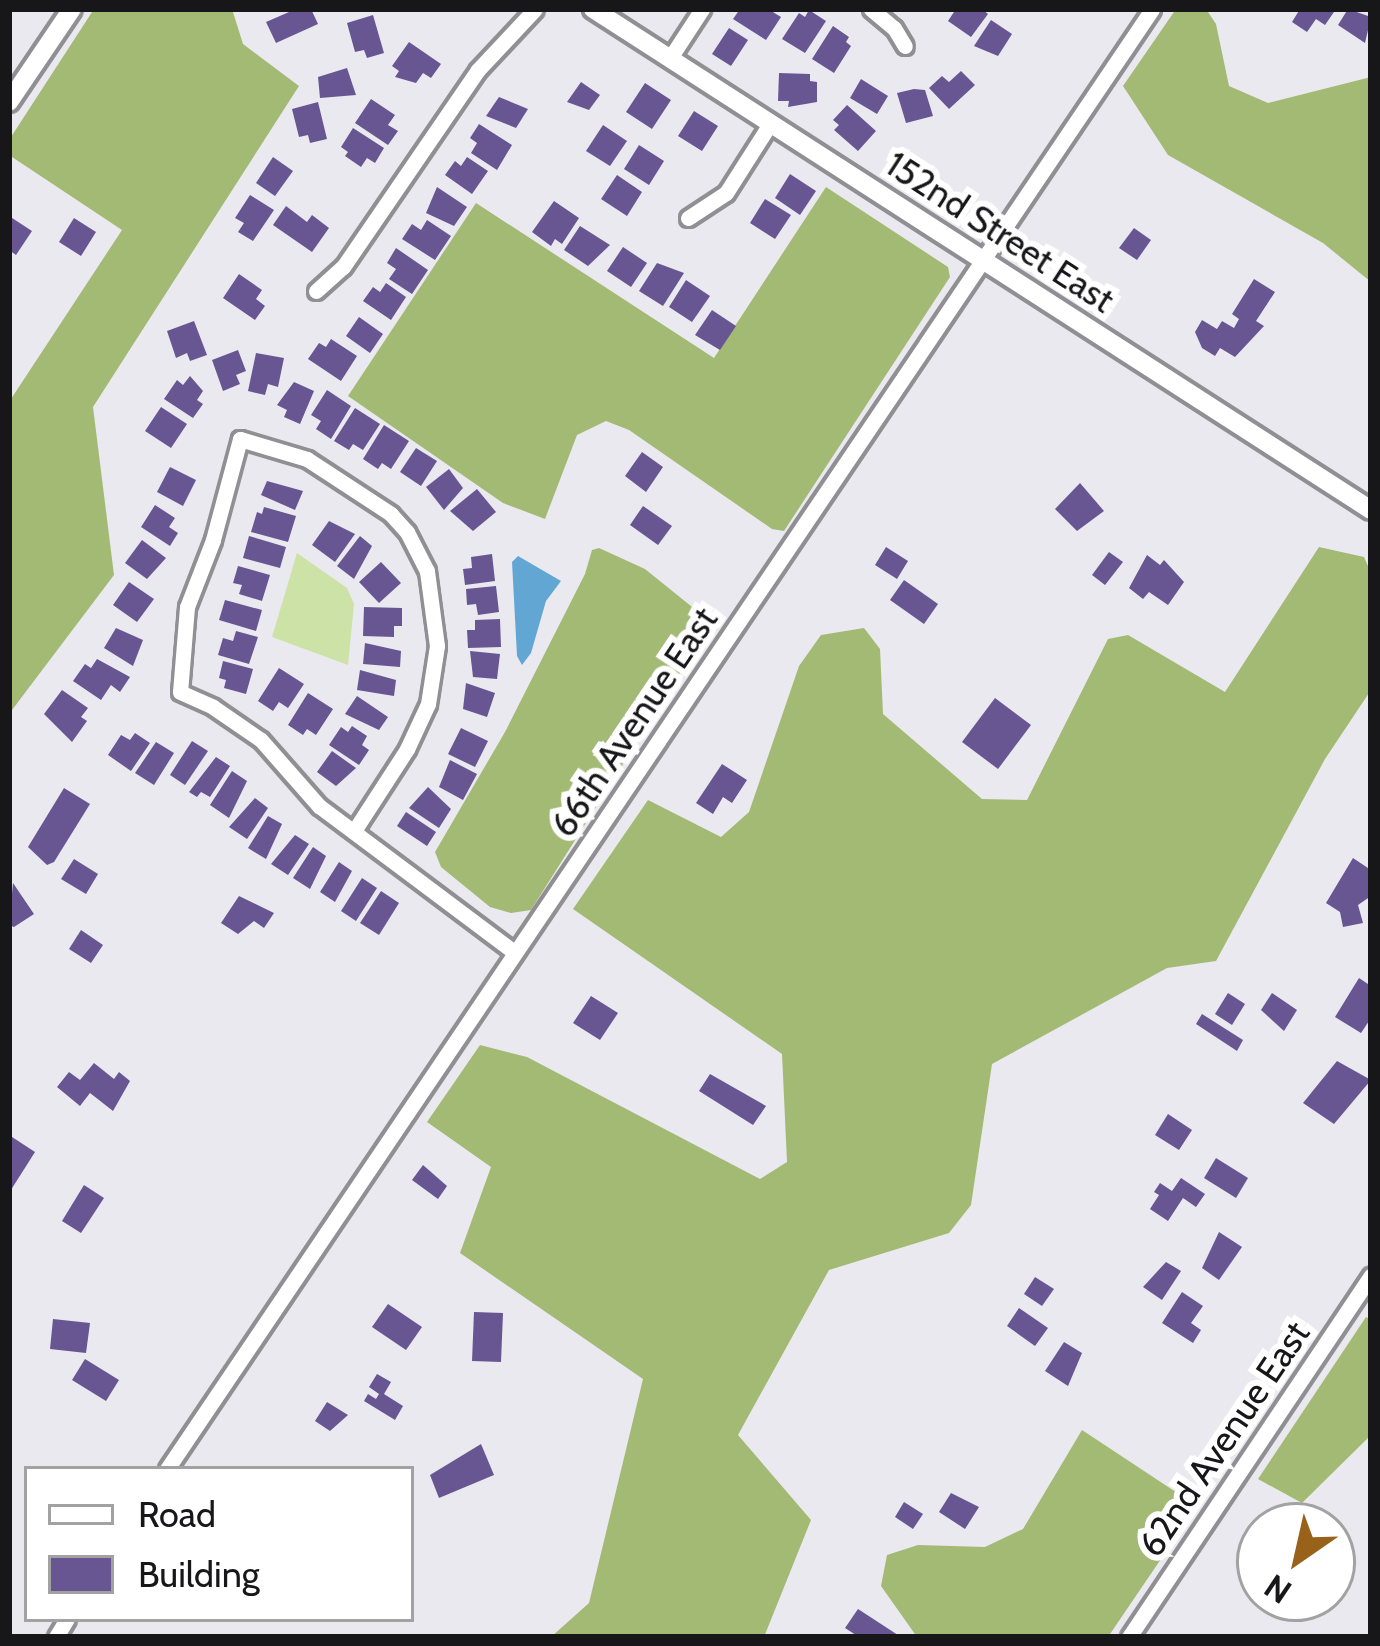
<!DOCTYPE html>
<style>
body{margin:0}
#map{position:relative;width:1380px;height:1646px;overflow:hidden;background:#eae9ef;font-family:Cabin,sans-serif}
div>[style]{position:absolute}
.green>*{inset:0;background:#cde2a6}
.forest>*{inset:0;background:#a3ba75}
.water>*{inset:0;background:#62a7d4}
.building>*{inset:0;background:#685693}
.roads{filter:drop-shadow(3px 0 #908f94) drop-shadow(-3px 0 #908f94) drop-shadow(0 3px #908f94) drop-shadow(0 -3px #908f94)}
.minor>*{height:15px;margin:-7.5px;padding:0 7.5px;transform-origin:7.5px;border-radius:7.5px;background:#fff}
.tertiary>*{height:18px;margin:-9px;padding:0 9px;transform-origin:9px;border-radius:9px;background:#fff}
span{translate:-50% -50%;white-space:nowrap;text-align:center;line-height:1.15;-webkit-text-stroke:12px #fff;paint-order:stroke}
.street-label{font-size:36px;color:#171719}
.frame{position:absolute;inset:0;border:12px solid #171719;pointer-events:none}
.legend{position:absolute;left:24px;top:1466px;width:390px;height:156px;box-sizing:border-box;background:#fff;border:3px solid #a2a2a3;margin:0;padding:15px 21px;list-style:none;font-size:36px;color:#171719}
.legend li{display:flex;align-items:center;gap:24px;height:60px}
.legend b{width:60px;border:3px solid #a2a2a3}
.north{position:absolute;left:1236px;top:1502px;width:120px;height:120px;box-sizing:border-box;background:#fff;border:3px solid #a2a2a3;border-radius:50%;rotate:214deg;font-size:33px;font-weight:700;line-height:48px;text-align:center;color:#171719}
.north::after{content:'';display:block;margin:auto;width:42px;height:54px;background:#98621a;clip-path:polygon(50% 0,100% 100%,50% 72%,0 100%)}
</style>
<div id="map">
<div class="green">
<i style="clip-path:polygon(297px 553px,347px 588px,354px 604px,348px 665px,272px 637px)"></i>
</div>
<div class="forest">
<i style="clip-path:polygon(94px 9px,232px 9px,243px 44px,299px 86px,93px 407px,114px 575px,9px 714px,9px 402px,122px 230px,9px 155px,9px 140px)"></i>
<i style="clip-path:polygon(1176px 9px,1206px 9px,1216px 24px,1229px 86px,1268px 103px,1371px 77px,1371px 282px,1323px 243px,1168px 155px,1123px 86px)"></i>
<i style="clip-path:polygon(826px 187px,948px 267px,950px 277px,784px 531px,772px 529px,629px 430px,606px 421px,577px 435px,545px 519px,503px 503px,348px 396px,476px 203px,714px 358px)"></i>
<i style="clip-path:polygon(1319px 547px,1364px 557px,1371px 573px,1371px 690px,1325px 759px,1216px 961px,1167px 968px,992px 1064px,971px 1205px,949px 1233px,829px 1270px,738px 1435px,811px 1520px,764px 1637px,551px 1637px,589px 1603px,643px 1379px,460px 1253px,491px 1167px,427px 1122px,480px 1045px,527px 1057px,760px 1179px,787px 1162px,782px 1054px,573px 909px,648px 800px,721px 837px,749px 812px,799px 666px,821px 635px,864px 628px,880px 649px,883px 714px,982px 799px,1027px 800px,1108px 639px,1128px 635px,1225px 692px)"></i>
<i style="clip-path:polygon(599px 548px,645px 569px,712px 623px,531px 910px,511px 913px,490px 907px,441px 867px,435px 852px,505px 732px,585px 574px,592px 550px)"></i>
<i style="clip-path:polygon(1366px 1317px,1371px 1320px,1371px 1435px,1302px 1503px,1258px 1479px)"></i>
<i style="clip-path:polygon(1082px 1430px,1197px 1506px,1108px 1637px,917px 1637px,881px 1586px,887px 1555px,918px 1545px,985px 1547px,1023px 1529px)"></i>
</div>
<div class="water">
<i style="clip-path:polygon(518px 556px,561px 581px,546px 601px,531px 653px,522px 665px,517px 656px,512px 562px)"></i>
</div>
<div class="building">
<i style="clip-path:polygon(296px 9px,311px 9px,318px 24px,276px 43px,266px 22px)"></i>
<i style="clip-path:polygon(740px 9px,768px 9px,781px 17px,766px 40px,733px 19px)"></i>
<i style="clip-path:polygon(956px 9px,982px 9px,988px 14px,971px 37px,948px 21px)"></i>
<i style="clip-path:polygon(1300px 9px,1329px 9px,1334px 12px,1325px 25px,1316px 19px,1307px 32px,1292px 22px)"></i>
<i style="clip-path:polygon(1348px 9px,1371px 17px,1365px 43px,1338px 25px)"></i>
<i style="clip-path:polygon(809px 10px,826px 21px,805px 53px,782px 39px,799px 13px,805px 17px)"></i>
<i style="clip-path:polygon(373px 15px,384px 53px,367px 58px,364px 50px,355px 52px,347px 23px)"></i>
<i style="clip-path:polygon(991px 20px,1012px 34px,998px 56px,974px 46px)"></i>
<i style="clip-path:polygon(833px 26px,849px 37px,846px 42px,851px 46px,834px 73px,812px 59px)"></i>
<i style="clip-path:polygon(729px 28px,748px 40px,731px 66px,712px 54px)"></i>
<i style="clip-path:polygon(409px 42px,441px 64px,431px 78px,423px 73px,416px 83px,395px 77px,399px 71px,392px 66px)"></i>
<i style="clip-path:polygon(347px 68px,356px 95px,320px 98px,318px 77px)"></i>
<i style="clip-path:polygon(961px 71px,975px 85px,949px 109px,929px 88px,942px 76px,949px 82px)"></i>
<i style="clip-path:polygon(779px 73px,810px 74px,810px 81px,817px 82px,817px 102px,788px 107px,789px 101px,778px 101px)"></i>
<i style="clip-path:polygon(861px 79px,888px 96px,877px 114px,850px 98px)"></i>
<i style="clip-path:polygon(581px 82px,600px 95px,589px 110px,567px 102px)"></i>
<i style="clip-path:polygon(645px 83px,671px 100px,652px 129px,626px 112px)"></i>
<i style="clip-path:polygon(914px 89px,925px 90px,933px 116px,906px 123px,897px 93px)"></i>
<i style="clip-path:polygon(499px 97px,528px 109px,516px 128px,486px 116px)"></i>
<i style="clip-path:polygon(371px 99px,395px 115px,388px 125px,398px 131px,388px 145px,355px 123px)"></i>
<i style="clip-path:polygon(318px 102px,327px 139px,310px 143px,308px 135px,299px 137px,292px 109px)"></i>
<i style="clip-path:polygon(847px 105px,876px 131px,858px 151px,834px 130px,839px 125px,833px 120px)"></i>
<i style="clip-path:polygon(694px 111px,718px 126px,702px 151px,678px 136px)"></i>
<i style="clip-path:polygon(479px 124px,512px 145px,497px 170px,471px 153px,477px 143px,470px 138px)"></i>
<i style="clip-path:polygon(603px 125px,627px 141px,610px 166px,586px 151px)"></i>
<i style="clip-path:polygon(353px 128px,384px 148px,375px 163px,367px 158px,361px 167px,345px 156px,348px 152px,341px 147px)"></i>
<i style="clip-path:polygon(639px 145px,664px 161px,649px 185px,624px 169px)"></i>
<i style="clip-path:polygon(273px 157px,293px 171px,275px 196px,256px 183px)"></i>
<i style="clip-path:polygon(467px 157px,488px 171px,472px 194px,445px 175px,455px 161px,461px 166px)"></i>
<i style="clip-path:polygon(790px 174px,816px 191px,800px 215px,775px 198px)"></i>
<i style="clip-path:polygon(617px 175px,642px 192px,627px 216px,601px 199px)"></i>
<i style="clip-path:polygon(437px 187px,467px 207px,454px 226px,426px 213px)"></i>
<i style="clip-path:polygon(250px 195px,274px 210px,253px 241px,238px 232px,244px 223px,235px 218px)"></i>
<i style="clip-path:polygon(765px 199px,791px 215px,775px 239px,750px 223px)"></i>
<i style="clip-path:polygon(554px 201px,579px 218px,562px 244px,555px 239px,551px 246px,532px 232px)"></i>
<i style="clip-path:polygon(286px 206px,307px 222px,312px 215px,329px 228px,312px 252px,273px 225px)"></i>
<i style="clip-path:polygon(9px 216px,32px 231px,16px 255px,9px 250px)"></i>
<i style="clip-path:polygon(74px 218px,96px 232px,81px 256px,59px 242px)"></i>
<i style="clip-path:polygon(427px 220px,451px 236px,435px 260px,402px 239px,412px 224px,421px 230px)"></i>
<i style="clip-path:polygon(580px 226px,610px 245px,588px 266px,564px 250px)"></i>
<i style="clip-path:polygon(1134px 228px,1151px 240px,1137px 260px,1119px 248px)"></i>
<i style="clip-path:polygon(623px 247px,647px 263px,631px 287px,607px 271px)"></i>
<i style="clip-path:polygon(396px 248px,428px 270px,412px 294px,389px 279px,396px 269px,387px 263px)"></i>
<i style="clip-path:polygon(657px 263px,684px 273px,663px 306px,639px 291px)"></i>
<i style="clip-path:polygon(239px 274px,262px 290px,256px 299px,265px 306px,255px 320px,223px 298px)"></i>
<i style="clip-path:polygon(1254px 279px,1275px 292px,1256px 321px,1264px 326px,1235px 357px,1220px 348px,1215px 356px,1202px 348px,1195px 332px,1202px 320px,1217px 329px,1222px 321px,1234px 328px,1239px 319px,1232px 314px)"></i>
<i style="clip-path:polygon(686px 280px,710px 296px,692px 322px,669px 307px)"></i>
<i style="clip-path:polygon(386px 283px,406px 297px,391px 320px,363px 301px,373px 287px,380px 292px)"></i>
<i style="clip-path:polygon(712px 310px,736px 326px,720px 350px,695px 335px)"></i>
<i style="clip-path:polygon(359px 317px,383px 334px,370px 353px,346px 336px)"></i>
<i style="clip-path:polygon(194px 321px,207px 355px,190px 361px,187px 353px,176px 358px,167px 331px)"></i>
<i style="clip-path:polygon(331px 339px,357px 356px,341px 381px,308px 359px,319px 343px,326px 347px)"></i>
<i style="clip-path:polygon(238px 350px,246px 371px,236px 375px,240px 384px,223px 391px,212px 360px)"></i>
<i style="clip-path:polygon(256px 353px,284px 358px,278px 387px,268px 384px,265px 395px,248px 391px)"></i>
<i style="clip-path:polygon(190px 376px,203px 391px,197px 400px,203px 404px,193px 418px,164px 399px,177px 380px,183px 385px)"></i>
<i style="clip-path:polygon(294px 382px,314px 391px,300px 424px,284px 417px,287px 410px,277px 405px)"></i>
<i style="clip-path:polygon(327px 390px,351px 406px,331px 439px,316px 429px,321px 421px,311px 415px)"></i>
<i style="clip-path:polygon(161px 407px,187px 424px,171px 448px,145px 431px)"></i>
<i style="clip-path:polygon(355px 408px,380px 424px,363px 450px,353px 444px,349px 450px,334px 441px)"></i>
<i style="clip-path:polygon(384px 425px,409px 441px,391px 469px,382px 463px,378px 469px,363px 459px)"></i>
<i style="clip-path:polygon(416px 448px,437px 461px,421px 486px,400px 472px)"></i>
<i style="clip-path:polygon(642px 452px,663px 467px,646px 492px,625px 476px)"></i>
<i style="clip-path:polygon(170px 467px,196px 480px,183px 506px,157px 492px)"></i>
<i style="clip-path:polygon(449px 469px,463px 488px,444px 510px,426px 487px)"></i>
<i style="clip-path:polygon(267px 481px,303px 491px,295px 510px,261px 495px)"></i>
<i style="clip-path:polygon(1080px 483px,1104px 511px,1077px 531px,1055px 509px)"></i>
<i style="clip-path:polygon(477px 489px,496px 512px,473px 531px,450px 511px)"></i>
<i style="clip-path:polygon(155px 505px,175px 518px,169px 527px,178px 533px,170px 546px,141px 527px)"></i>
<i style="clip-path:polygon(643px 506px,672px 526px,658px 545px,630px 525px)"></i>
<i style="clip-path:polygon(264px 507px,296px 516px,288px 542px,251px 532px,257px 512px,262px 514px)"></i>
<i style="clip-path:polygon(329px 521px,355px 534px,335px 562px,312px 545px)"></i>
<i style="clip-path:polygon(249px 536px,286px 547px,280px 568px,243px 558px)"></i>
<i style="clip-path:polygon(360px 536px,372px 546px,354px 579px,337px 566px)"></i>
<i style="clip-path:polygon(142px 540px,166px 558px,147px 579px,125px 563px)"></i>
<i style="clip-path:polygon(886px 547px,908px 561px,897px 579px,875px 565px)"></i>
<i style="clip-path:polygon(1109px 552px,1123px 562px,1105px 585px,1092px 575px)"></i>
<i style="clip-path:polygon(492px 554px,495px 581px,465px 585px,463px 569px,472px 568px,471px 557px)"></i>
<i style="clip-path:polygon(1147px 555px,1160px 565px,1164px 560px,1184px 582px,1168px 605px,1149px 592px,1143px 599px,1129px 588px)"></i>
<i style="clip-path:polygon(381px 562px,401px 583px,379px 603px,359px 582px)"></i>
<i style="clip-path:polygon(238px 566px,270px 575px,262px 601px,239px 594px,242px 585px,233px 583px)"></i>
<i style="clip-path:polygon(904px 580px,938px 604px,924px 624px,890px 600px)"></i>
<i style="clip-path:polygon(129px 582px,154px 599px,137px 622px,113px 605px)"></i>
<i style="clip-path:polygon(496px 586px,499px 612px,478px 615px,476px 604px,467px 605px,466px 589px)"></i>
<i style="clip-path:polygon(225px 600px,262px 610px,256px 631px,219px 620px)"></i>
<i style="clip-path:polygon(364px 607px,402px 608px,402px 626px,394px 626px,394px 637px,363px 636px)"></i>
<i style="clip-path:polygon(500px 619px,501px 647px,468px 648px,467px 630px,475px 630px,475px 620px)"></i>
<i style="clip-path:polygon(116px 628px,143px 640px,133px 666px,104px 648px)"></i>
<i style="clip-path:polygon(236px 631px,258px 637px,249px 664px,218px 655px,223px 638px,233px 641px)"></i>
<i style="clip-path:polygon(365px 643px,401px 651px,400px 667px,363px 664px)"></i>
<i style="clip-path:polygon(470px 651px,500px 654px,497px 679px,473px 677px)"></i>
<i style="clip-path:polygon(97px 659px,130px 677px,120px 692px,111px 685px,101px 700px,73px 681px,85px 664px,91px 668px)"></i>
<i style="clip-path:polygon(223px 661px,253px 669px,246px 694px,224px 688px,226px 680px,219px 678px)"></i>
<i style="clip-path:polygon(279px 668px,304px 684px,288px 708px,279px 702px,273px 711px,258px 701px)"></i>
<i style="clip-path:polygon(360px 670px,396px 680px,394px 696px,357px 690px)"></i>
<i style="clip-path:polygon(466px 683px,495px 693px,487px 717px,463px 709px)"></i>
<i style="clip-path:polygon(62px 690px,88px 708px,81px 717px,87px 721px,72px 742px,44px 714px)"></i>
<i style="clip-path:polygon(308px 693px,333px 709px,316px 735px,307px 729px,303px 735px,288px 725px)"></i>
<i style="clip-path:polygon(357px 696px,388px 717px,379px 730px,345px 714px)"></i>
<i style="clip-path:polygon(995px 698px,1031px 725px,998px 769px,962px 742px)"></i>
<i style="clip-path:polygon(352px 726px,367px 736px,362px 745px,369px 750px,359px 765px,329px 745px,341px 727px,348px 732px)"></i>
<i style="clip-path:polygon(461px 728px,488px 741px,475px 767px,448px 754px)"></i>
<i style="clip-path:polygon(135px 733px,150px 743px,131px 771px,108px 755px,121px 735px,130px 740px)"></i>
<i style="clip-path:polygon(192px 741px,208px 751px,185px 785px,170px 775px)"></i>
<i style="clip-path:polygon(156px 742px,174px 753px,154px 785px,135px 773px)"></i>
<i style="clip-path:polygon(332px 751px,356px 768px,336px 786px,317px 772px)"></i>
<i style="clip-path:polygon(216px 757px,230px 766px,210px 797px,201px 792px,197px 797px,189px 792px)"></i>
<i style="clip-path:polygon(450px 760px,477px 774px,463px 800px,439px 787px)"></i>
<i style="clip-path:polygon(722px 764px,747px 780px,732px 803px,723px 797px,713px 814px,696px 803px)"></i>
<i style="clip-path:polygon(232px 771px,247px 781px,229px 818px,210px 805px)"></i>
<i style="clip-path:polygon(428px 787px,451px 809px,439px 828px,409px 808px)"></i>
<i style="clip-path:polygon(64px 788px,90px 804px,54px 862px,47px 865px,28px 847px)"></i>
<i style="clip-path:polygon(255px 798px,268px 808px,247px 839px,229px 827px)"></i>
<i style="clip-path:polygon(406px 812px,436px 832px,427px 846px,397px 826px)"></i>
<i style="clip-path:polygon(268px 816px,282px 824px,266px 859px,248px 848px)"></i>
<i style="clip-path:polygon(295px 835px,309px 844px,288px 875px,271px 864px)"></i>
<i style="clip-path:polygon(313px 847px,326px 856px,310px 889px,293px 878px)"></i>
<i style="clip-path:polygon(1353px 858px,1371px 870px,1371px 896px,1358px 905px,1363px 923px,1343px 927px,1340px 912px,1326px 903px)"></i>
<i style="clip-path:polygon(74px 859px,98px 874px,86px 894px,61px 879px)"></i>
<i style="clip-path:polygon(339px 862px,352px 871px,335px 902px,320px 892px)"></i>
<i style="clip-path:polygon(362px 878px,377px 888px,356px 921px,341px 911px)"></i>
<i style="clip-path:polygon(13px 883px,34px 914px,14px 927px,9px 925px)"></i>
<i style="clip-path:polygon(381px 891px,399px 903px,379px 935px,360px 923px)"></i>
<i style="clip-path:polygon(239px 896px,274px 913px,264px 928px,254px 921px,238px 934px,221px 923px)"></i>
<i style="clip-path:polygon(81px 930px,103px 945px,91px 963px,69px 949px)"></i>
<i style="clip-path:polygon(1359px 978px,1371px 986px,1371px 1018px,1361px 1033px,1335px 1017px)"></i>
<i style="clip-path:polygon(1228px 993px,1245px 1004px,1232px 1025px,1215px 1014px)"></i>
<i style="clip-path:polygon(1272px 993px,1297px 1010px,1284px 1031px,1261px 1010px)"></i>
<i style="clip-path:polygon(591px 996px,618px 1013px,600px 1040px,573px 1023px)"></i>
<i style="clip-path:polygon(1202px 1014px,1243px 1040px,1237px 1051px,1196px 1024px)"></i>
<i style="clip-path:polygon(1337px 1061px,1371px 1080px,1334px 1124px,1303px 1103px)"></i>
<i style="clip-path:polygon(94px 1063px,114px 1079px,119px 1072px,130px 1081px,113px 1111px,90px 1093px,80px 1106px,57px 1087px,69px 1072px,80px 1080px)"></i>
<i style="clip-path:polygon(710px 1074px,766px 1106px,753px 1125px,699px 1091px)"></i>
<i style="clip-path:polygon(1168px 1114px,1192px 1130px,1179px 1150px,1155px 1135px)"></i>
<i style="clip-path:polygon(9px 1135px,35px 1152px,9px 1193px)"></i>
<i style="clip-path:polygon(1216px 1158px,1248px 1178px,1236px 1198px,1204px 1178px)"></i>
<i style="clip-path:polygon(423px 1165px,447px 1186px,438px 1199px,412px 1180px)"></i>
<i style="clip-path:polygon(1181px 1178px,1205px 1194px,1196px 1207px,1183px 1198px,1168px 1221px,1150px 1209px,1159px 1195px,1154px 1192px,1160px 1183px,1172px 1191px)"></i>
<i style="clip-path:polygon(84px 1185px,104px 1198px,81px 1233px,62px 1221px)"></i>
<i style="clip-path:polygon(1219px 1232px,1242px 1247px,1219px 1280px,1202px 1268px)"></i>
<i style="clip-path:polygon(1166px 1262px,1181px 1271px,1162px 1300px,1143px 1287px)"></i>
<i style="clip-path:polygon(1035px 1277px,1054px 1289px,1042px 1306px,1024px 1294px)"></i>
<i style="clip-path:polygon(1182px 1292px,1203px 1306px,1191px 1323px,1201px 1330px,1193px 1343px,1162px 1323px)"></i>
<i style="clip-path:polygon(388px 1304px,422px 1327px,406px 1350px,372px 1327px)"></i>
<i style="clip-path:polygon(1019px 1308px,1048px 1328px,1035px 1346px,1007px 1326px)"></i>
<i style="clip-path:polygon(474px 1312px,503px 1313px,501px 1362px,472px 1361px)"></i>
<i style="clip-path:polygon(53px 1319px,90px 1323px,86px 1353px,50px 1349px)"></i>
<i style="clip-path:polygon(1064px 1342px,1082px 1353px,1068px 1386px,1045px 1371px)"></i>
<i style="clip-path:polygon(85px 1359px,119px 1380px,106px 1401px,72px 1380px)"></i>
<i style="clip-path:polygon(377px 1374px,391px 1382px,384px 1394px,403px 1406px,395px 1420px,364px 1401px,368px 1394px,376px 1399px,379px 1394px,369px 1387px)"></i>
<i style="clip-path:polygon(327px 1402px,348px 1415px,330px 1431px,315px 1421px)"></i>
<i style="clip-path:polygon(481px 1444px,494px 1475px,439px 1498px,430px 1475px)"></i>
<i style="clip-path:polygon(951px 1493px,979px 1507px,965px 1529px,939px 1512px)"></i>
<i style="clip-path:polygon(904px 1502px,923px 1514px,913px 1529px,895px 1517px)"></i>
<i style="clip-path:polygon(858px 1609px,901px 1637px,859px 1637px,845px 1628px)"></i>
</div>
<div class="roads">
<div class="minor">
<i style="left:871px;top:9px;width:30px;rotate:40deg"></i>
<i style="left:894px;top:28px;width:21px;rotate:59deg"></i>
<i style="left:670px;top:58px;width:59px;rotate:-56.9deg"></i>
<i style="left:688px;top:218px;width:45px;rotate:-33.3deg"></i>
<i style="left:726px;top:193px;width:82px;rotate:-57.5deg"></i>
<i style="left:316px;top:291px;width:36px;rotate:-42deg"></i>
<i style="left:343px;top:267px;width:239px;rotate:-55.6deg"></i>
<i style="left:478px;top:70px;width:83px;rotate:-46.9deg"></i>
<i style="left:354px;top:831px;width:98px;rotate:-57.1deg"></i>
<i style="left:407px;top:749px;width:50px;rotate:-65deg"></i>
<i style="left:428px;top:704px;width:59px;rotate:-81.2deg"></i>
<i style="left:437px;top:646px;width:76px;rotate:-97.6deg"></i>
<i style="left:427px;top:571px;width:44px;rotate:-117.1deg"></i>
<i style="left:407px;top:532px;width:24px;rotate:-132deg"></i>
<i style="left:391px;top:514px;width:100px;rotate:-146.8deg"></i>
<i style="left:307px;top:459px;width:70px;rotate:-163.4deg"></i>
<i style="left:240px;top:439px;width:105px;rotate:105deg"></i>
<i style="left:213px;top:540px;width:72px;rotate:111.2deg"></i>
<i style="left:187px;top:607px;width:85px;rotate:94.7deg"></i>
<i style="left:180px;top:692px;width:36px;rotate:24deg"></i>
<i style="left:213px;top:707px;width:58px;rotate:34.5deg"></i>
<i style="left:261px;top:740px;width:88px;rotate:48.7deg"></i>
<i style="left:319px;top:806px;width:244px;rotate:36.8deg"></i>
<i style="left:167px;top:1469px;width:1761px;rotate:-55.99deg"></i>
<i style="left:56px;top:1637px;width:21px;rotate:-59deg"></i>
<i style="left:1129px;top:1637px;width:435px;rotate:-56.2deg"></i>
</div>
<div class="tertiary">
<i style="left:593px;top:9px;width:925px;rotate:32.78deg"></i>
<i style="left:9px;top:102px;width:112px;rotate:-55.9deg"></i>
</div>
</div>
<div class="street-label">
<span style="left:1000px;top:232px;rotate:33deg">152nd Street East</span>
<span style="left:634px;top:722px;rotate:-56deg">66th Avenue East</span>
<span style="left:1224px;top:1439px;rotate:-56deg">62nd Avenue East</span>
</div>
<div class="frame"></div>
<ul class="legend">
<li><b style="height:15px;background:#fff"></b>Road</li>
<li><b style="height:33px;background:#685693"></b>Building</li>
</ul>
<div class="north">N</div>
</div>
